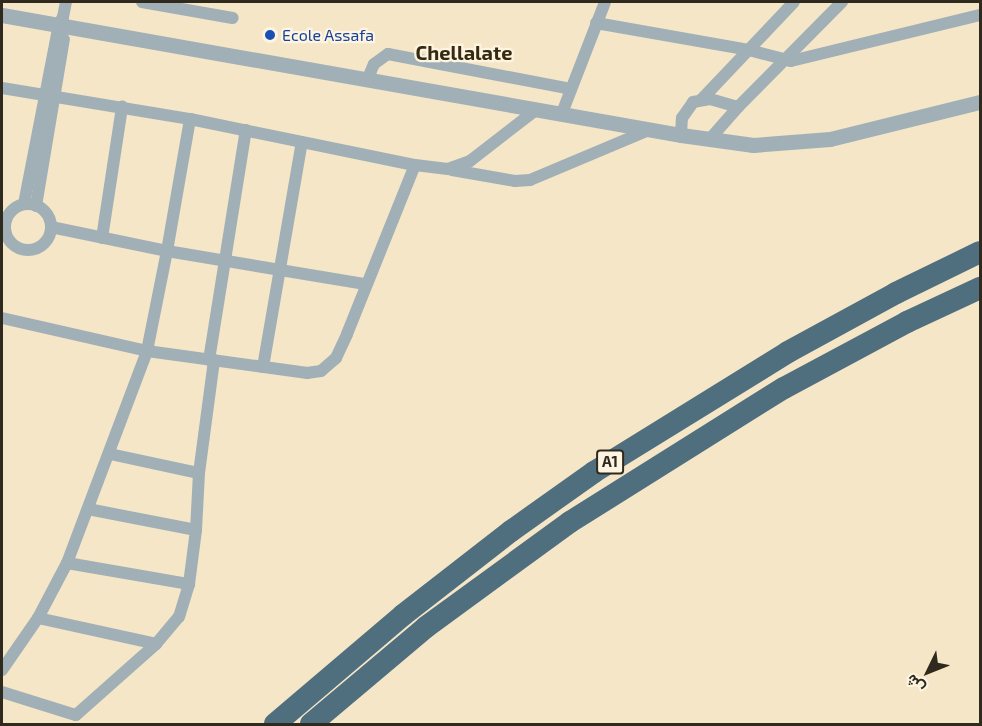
<!DOCTYPE html>
<meta charset="utf-8">
<style>
body{margin:0}
#map{position:relative;width:982px;height:726px;overflow:hidden;background:#f5e6c7;font-family:"Exo 2",Vazirmatn,sans-serif}
div>[style]{position:absolute}
.minor>*{height:12px;margin:-6px;padding:0 6px;transform-origin:6px;border-radius:6px;background:#a1b0b7}
.minor>.ring{margin:-6px;padding:0;box-sizing:content-box;background:none;border:12px solid #a1b0b7;border-radius:50%}
.tertiary>*{height:15px;margin:-7.5px;padding:0 7.5px;transform-origin:7.5px;border-radius:7.5px;background:#a1b0b7}
.motorway>*{height:22px;margin:-11px;padding:0 11px;transform-origin:11px;border-radius:11px;background:#4f6f7e}
.dots>*{width:16px;height:16px;translate:-50% -50%;box-sizing:border-box;border:3px solid #fdf4e2;border-radius:50%}
span{translate:-50% -50%;white-space:nowrap;text-align:center;line-height:1.15;-webkit-text-stroke:4.5px #fdf4e2;paint-order:stroke}
.shield-label span{padding:2px 4px;background:#fdf4e2;border:2px solid;border-radius:4px;-webkit-text-stroke-width:0}
.shield-label{font-size:15px;color:#302a1e;font-weight:700}
.transit-label{font-size:16px;color:#164399}
.left{translate:0 -50%;text-align:left}
.quarter-label{font-size:20px;color:#362b10;font-weight:700}
.frame{position:absolute;inset:0;border:3px solid #302a1e;pointer-events:none}
.north{position:absolute;left:898px;top:642px;width:60px;height:60px;-webkit-text-stroke:4px #fdf4e2;paint-order:stroke;rotate:227deg;font-size:16px;font-weight:700;line-height:24px;text-align:center;color:#302a1e}
.north::after{content:'';display:block;margin:auto;width:21px;height:27px;background:#302a1e;clip-path:polygon(50% 0,100% 100%,50% 72%,0 100%)}
</style>
<div id="map">
<div class="minor">
<i style="left:142px;top:2px;width:92px;rotate:10deg"></i>
<i style="left:596px;top:23px;width:155px;rotate:10deg"></i>
<i style="left:749px;top:50px;width:43px;rotate:14.7deg"></i>
<i style="left:791px;top:61px;width:195px;rotate:-13.7deg"></i>
<i style="left:368px;top:78px;width:15px;rotate:-67deg"></i>
<i style="left:374px;top:64px;width:17px;rotate:-36deg"></i>
<i style="left:388px;top:54px;width:186px;rotate:10.8deg"></i>
<i style="left:2px;top:88px;width:191px;rotate:9.4deg"></i>
<i style="left:190px;top:119px;width:230px;rotate:11.6deg"></i>
<i style="left:415px;top:165px;width:33px;rotate:7deg"></i>
<i style="left:448px;top:169px;width:23px;rotate:-20deg"></i>
<i style="left:470px;top:161px;width:85px;rotate:-37.8deg"></i>
<i style="left:701px;top:100px;width:135px;rotate:-46.5deg"></i>
<i style="left:562px;top:113px;width:119px;rotate:-68.8deg"></i>
<i style="left:681px;top:135px;width:17px;rotate:-87deg"></i>
<i style="left:682px;top:118px;width:19px;rotate:-55deg"></i>
<i style="left:693px;top:102px;width:17px;rotate:-10deg"></i>
<i style="left:710px;top:99px;width:29px;rotate:16deg"></i>
<i style="left:709px;top:140px;width:44px;rotate:-48.7deg"></i>
<i style="left:738px;top:107px;width:148px;rotate:-45.3deg"></i>
<i style="left:452px;top:170px;width:64px;rotate:9.9deg"></i>
<i style="left:515px;top:181px;width:15px;rotate:-4deg"></i>
<i style="left:530px;top:180px;width:129px;rotate:-22.8deg"></i>
<i style="left:24px;top:204px;width:183px;rotate:-79deg"></i>
<i style="left:59px;top:24px;width:8px;rotate:-60deg"></i>
<i style="left:63px;top:17px;width:15px;rotate:-79deg"></i>
<i class="ring" style="left:5px;top:204px;width:34px;height:34px"></i>
<i style="left:36px;top:206px;width:169px;rotate:-80.5deg"></i>
<i style="left:51px;top:227px;width:118px;rotate:11.7deg"></i>
<i style="left:167px;top:251px;width:201px;rotate:9.5deg"></i>
<i style="left:102px;top:238px;width:133px;rotate:-81.3deg"></i>
<i style="left:2px;top:318px;width:149px;rotate:12.8deg"></i>
<i style="left:147px;top:351px;width:162px;rotate:7.8deg"></i>
<i style="left:307px;top:373px;width:14px;rotate:-8deg"></i>
<i style="left:321px;top:371px;width:20px;rotate:-41deg"></i>
<i style="left:336px;top:358px;width:26px;rotate:-65deg"></i>
<i style="left:347px;top:334px;width:182px;rotate:-68.1deg"></i>
<i style="left:209px;top:360px;width:233px;rotate:-80.9deg"></i>
<i style="left:263px;top:367px;width:228px;rotate:-80.2deg"></i>
<i style="left:110px;top:454px;width:91px;rotate:12.1deg"></i>
<i style="left:88px;top:509px;width:110px;rotate:11deg"></i>
<i style="left:67px;top:563px;width:124px;rotate:9.8deg"></i>
<i style="left:38px;top:618px;width:121px;rotate:12.4deg"></i>
<i style="left:2px;top:670px;width:63px;rotate:-55.3deg"></i>
<i style="left:38px;top:618px;width:62px;rotate:-62.2deg"></i>
<i style="left:67px;top:563px;width:227px;rotate:-69.3deg"></i>
<i style="left:147px;top:351px;width:102px;rotate:-78.7deg"></i>
<i style="left:167px;top:251px;width:134px;rotate:-80.1deg"></i>
<i style="left:2px;top:692px;width:77px;rotate:17.3deg"></i>
<i style="left:76px;top:715px;width:107px;rotate:-41.6deg"></i>
<i style="left:156px;top:644px;width:35px;rotate:-50deg"></i>
<i style="left:179px;top:617px;width:34px;rotate:-73deg"></i>
<i style="left:189px;top:584px;width:54px;rotate:-82.6deg"></i>
<i style="left:196px;top:530px;width:57px;rotate:-87deg"></i>
<i style="left:199px;top:473px;width:114px;rotate:-82.4deg"></i>
</div>
<div class="tertiary">
<i style="left:2px;top:15px;width:690px;rotate:10.02deg"></i>
<i style="left:681px;top:135px;width:73px;rotate:7.9deg"></i>
<i style="left:753px;top:145px;width:77px;rotate:-4.5deg"></i>
<i style="left:830px;top:139px;width:154px;rotate:-13.9deg"></i>
</div>
<div class="motorway">
<i style="left:275px;top:724px;width:168px;rotate:-40.4deg"></i>
<i style="left:403px;top:615px;width:137px;rotate:-37.9deg"></i>
<i style="left:511px;top:531px;width:102px;rotate:-35.4deg"></i>
<i style="left:594px;top:472px;width:228px;rotate:-31.7deg"></i>
<i style="left:788px;top:352px;width:123px;rotate:-28.6deg"></i>
<i style="left:896px;top:293px;width:93px;rotate:-26deg"></i>
<i style="left:311px;top:724px;width:150px;rotate:-40.1deg"></i>
<i style="left:426px;top:627px;width:178px;rotate:-36.1deg"></i>
<i style="left:570px;top:522px;width:252px;rotate:-32.1deg"></i>
<i style="left:784px;top:388px;width:140px;rotate:-28.2deg"></i>
<i style="left:907px;top:322px;width:81px;rotate:-25deg"></i>
</div>
<div class="dots">
<i style="left:270px;top:35px;background:#1a4fb4"></i>
</div>
<div class="shield-label">
<span style="left:610px;top:462px">A1</span>
</div>
<div class="transit-label">
<span class="left" style="left:282px;top:35px">Ecole Assafa</span>
</div>
<div class="quarter-label">
<span style="left:464px;top:52px">Chellalate</span>
</div>
<div class="frame"></div>
<div class="north">ش</div>
</div>
